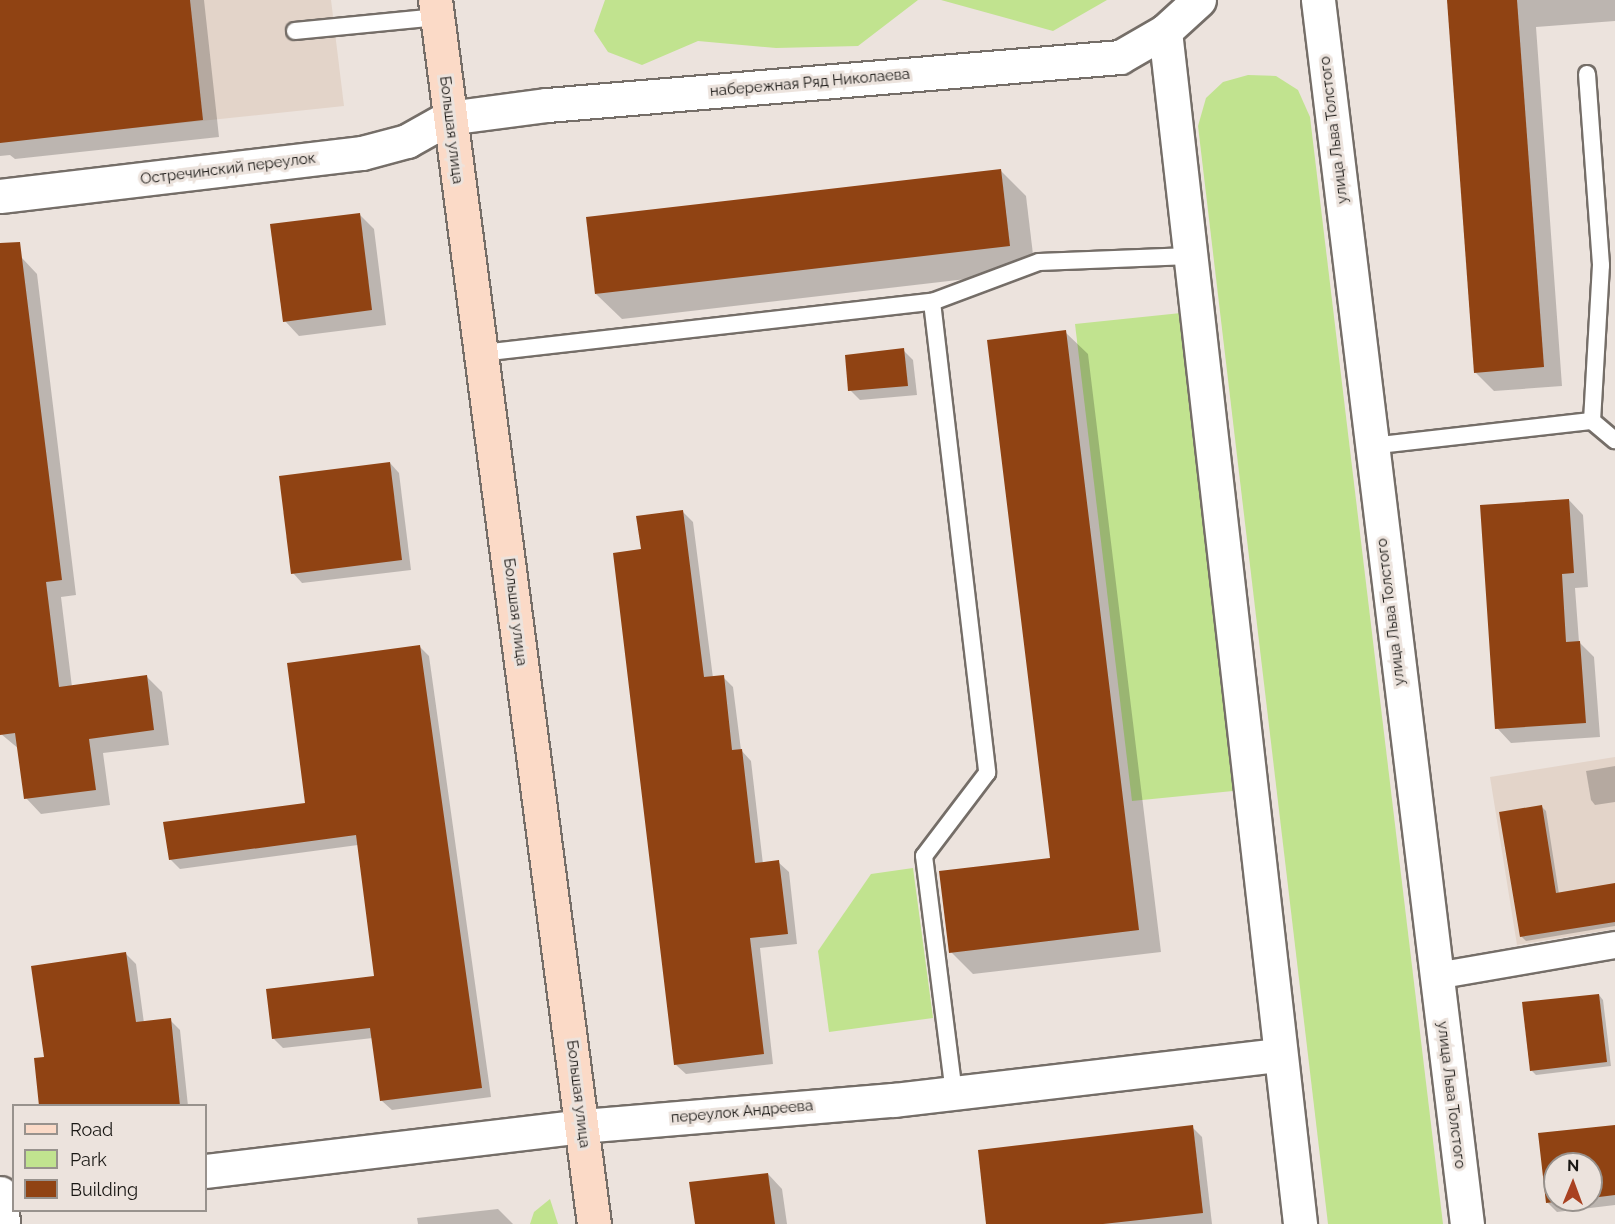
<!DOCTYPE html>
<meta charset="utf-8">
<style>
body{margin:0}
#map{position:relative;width:1615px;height:1224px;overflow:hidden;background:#ece3dd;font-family:Raleway,sans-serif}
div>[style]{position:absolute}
.built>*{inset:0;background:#e3d4c9}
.green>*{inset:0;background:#c1e38f}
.shadow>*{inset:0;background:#0003}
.building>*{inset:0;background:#904313}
.roads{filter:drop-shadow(2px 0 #756e68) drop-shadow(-2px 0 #756e68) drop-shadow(0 2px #756e68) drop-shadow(0 -2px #756e68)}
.service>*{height:16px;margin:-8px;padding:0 8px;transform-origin:8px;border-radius:8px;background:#fff}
.pedestrian>*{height:26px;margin:-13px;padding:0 13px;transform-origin:13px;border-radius:13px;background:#fff}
.minor>*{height:33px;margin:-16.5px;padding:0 16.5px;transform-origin:16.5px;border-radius:16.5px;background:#fff}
.tertiary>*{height:33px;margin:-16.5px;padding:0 16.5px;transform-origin:16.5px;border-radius:16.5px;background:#fff}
.primary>*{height:33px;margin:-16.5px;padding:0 16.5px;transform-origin:16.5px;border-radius:16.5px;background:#fbdac7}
span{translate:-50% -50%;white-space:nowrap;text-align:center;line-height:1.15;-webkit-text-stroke:6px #ece3dd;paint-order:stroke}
.street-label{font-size:15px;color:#1a1815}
.legend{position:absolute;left:12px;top:1104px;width:195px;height:108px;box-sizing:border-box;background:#ece3dd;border:2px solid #98928d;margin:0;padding:8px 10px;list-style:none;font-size:18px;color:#1a1815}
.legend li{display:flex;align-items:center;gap:12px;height:30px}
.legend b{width:30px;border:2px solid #98928d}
.north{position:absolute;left:1543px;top:1152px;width:60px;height:60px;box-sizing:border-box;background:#ece3dd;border:2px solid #98928d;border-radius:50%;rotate:1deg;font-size:16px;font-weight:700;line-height:24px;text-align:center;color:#1a1815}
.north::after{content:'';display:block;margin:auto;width:21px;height:27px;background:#a94121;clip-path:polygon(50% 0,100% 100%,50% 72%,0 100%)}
</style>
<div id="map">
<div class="built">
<i style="clip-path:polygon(0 0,331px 0,344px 106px,0 142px)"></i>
<i style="clip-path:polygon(1615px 757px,1615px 929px,1517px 945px,1490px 777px)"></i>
</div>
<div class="green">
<i style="clip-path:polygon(605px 0,918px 0,858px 46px,776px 48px,698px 41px,642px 65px,608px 52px,594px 31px)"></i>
<i style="clip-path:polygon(941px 0,1107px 0,1053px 31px)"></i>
<i style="clip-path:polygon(1248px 75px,1276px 76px,1298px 90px,1310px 117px,1443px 1224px,1328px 1224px,1198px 126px,1206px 98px,1223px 82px)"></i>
<i style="clip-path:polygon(1181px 313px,1233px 791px,1132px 801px,1075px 324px)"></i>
<i style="clip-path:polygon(913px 868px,933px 1018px,829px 1032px,818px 951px,871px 874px)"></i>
<i style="clip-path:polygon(550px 1199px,558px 1224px,530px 1224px,534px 1212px)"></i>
</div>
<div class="shadow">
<i style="clip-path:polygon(0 0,204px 0,219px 137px,15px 159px,10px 155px,0 156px)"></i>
<i style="clip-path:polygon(1448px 0,1615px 0,1615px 21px,1536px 27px,1562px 386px,1494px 391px,1475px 372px)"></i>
<i style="clip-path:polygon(1001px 171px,1026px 196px,1035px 271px,622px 319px,596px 294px)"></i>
<i style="clip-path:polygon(359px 214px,374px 229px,386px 325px,299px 336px,285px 321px)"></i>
<i style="clip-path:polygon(22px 258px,37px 274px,76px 595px,61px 597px,72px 687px,147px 677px,162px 692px,169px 745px,103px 753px,110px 805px,41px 814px,26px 798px,19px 749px,1px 734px,0 726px,0 261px)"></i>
<i style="clip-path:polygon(1065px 332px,1088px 354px,1161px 952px,973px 974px,951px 952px,1052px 859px)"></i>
<i style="clip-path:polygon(903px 350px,913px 360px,917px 395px,860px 400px,850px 390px)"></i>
<i style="clip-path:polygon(390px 463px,399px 473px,411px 570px,302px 583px,293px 573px)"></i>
<i style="clip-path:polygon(1569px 500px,1583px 515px,1588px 587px,1575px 588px,1579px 642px,1594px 657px,1600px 737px,1511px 743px,1497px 728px)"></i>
<i style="clip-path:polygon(682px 511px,693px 522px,713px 678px,723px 677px,733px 687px,741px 750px,751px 761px,763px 864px,778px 862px,789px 872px,797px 944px,760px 948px,773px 1064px,686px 1074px,675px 1064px,642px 551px)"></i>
<i style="clip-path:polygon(419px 646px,429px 656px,491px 1097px,392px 1110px,382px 1101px,373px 1038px,283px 1048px,273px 1038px,376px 978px,358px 845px,180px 869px,170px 859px,307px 804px)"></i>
<i style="clip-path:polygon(1615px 766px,1615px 802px,1595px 805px,1591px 800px,1586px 771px)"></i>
<i style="clip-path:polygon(1541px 806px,1546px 811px,1559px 894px,1615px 885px,1615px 926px,1526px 941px,1521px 936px)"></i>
<i style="clip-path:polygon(126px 954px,136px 964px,144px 1023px,170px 1020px,180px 1030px,188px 1106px,41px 1106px)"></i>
<i style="clip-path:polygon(1599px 995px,1603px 1000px,1611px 1066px,1536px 1075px,1532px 1071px)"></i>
<i style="clip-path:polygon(evenodd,1615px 1126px,1615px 1205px,1557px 1212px,1547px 1202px,1539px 1135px,1615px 1126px,1555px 1164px,1591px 1164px,1591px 1200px,1555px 1200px,1555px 1164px)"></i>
<i style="clip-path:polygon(1192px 1127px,1202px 1137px,1212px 1224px,988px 1224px)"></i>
<i style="clip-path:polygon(768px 1174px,782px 1189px,787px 1224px,696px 1224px)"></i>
<i style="clip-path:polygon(498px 1209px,513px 1224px,418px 1224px,417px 1218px)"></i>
</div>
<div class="building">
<i style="clip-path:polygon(0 0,190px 0,203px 120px,0 143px)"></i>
<i style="clip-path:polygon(1447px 0,1517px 0,1544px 367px,1474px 373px)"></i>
<i style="clip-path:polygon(1001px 169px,1010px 246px,595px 294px,586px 217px)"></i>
<i style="clip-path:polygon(360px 213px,372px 310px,283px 322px,270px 224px)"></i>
<i style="clip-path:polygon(20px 242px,62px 580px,46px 582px,59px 687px,147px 675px,154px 730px,89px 739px,96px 790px,24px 799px,15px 733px,0 735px,0 243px)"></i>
<i style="clip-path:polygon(1066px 330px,1139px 930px,949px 953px,939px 871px,1050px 858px,987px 340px)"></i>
<i style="clip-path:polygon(904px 348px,908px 386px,848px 391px,845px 355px)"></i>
<i style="clip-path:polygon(390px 462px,402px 560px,291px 574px,279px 476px)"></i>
<i style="clip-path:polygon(1569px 499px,1574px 573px,1562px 574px,1566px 642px,1580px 641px,1586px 723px,1495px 729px,1480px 505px)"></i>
<i style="clip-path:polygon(683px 510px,704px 677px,724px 675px,732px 750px,742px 749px,755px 863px,779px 860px,788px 934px,750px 938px,764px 1054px,674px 1065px,613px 553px,641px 549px,636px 516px)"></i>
<i style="clip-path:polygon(420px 645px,482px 1088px,380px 1101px,370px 1028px,272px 1039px,266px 989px,374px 976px,356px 835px,169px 860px,163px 822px,305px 803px,287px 663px)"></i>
<i style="clip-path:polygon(1542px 805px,1556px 893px,1615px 883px,1615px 922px,1520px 937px,1499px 812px)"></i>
<i style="clip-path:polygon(126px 952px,136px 1022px,171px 1018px,180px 1106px,39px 1106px,34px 1058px,44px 1057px,31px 966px)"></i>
<i style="clip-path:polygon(1599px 994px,1607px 1062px,1530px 1071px,1522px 1002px)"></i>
<i style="clip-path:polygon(1193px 1125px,1203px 1213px,1103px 1224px,986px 1224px,978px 1150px)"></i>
<i style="clip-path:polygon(1615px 1125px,1615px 1195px,1591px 1198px,1591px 1164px,1555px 1164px,1555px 1200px,1571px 1200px,1546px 1203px,1538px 1133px)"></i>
<i style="clip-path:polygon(768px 1173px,775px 1224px,695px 1224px,689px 1182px)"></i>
</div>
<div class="roads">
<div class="service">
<i style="left:295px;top:31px;width:143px;rotate:-5.6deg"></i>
<i style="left:1587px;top:74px;width:192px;rotate:85.8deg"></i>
<i style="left:1601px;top:265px;width:156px;rotate:93.3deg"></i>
<i style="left:1592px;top:421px;width:30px;rotate:40deg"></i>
<i style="left:932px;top:302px;width:474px;rotate:83.3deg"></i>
<i style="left:987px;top:773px;width:104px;rotate:127.2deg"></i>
<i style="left:924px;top:856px;width:239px;rotate:82.8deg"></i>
<i style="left:482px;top:353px;width:453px;rotate:-6.5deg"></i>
<i style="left:932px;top:302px;width:114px;rotate:-20.5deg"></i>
<i style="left:1039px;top:262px;width:151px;rotate:-2.3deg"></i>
<i style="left:1371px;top:446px;width:222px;rotate:-6.5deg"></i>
</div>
<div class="pedestrian">
<i style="left:1436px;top:976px;width:182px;rotate:-9.8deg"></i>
</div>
<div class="minor">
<i style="left:1318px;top:0;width:1233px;rotate:83.06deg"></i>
<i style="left:1165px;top:31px;width:1201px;rotate:83.54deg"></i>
<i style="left:206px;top:1171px;width:379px;rotate:-6.8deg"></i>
<i style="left:582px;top:1126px;width:313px;rotate:-4.8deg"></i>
<i style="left:894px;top:1100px;width:388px;rotate:-6.7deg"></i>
<i style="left:0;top:1193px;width:31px;rotate:84deg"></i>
</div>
<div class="tertiary">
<i style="left:0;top:196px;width:365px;rotate:-6.8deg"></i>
<i style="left:362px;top:153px;width:47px;rotate:-14.9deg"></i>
<i style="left:407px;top:141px;width:47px;rotate:-29.3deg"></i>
<i style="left:448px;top:118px;width:100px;rotate:-7.5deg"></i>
<i style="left:547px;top:105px;width:575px;rotate:-4.79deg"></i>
<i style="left:1120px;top:57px;width:52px;rotate:-30deg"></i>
<i style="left:1165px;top:31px;width:46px;rotate:-42.4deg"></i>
</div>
<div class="primary">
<i style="left:435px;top:0;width:1234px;rotate:82.6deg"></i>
</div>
</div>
<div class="street-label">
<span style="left:810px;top:83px;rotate:-5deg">набережная Ряд Николаева</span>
<span style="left:451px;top:130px;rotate:83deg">Большая улица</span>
<span style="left:1334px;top:130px;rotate:-97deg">улица Льва Толстого</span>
<span style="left:228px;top:169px;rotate:-7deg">Остречинский переулок</span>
<span style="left:515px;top:612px;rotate:83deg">Большая улица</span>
<span style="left:1391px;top:612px;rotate:-97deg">улица Льва Толстого</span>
<span style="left:578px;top:1094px;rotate:83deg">Большая улица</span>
<span style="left:1451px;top:1095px;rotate:83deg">улица Льва Толстого</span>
<span style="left:742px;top:1112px;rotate:-5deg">переулок Андреева</span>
</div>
<ul class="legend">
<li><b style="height:8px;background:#fbdac7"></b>Road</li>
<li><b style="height:16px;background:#c1e38f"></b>Park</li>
<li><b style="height:16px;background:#904313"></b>Building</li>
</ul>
<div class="north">N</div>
</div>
